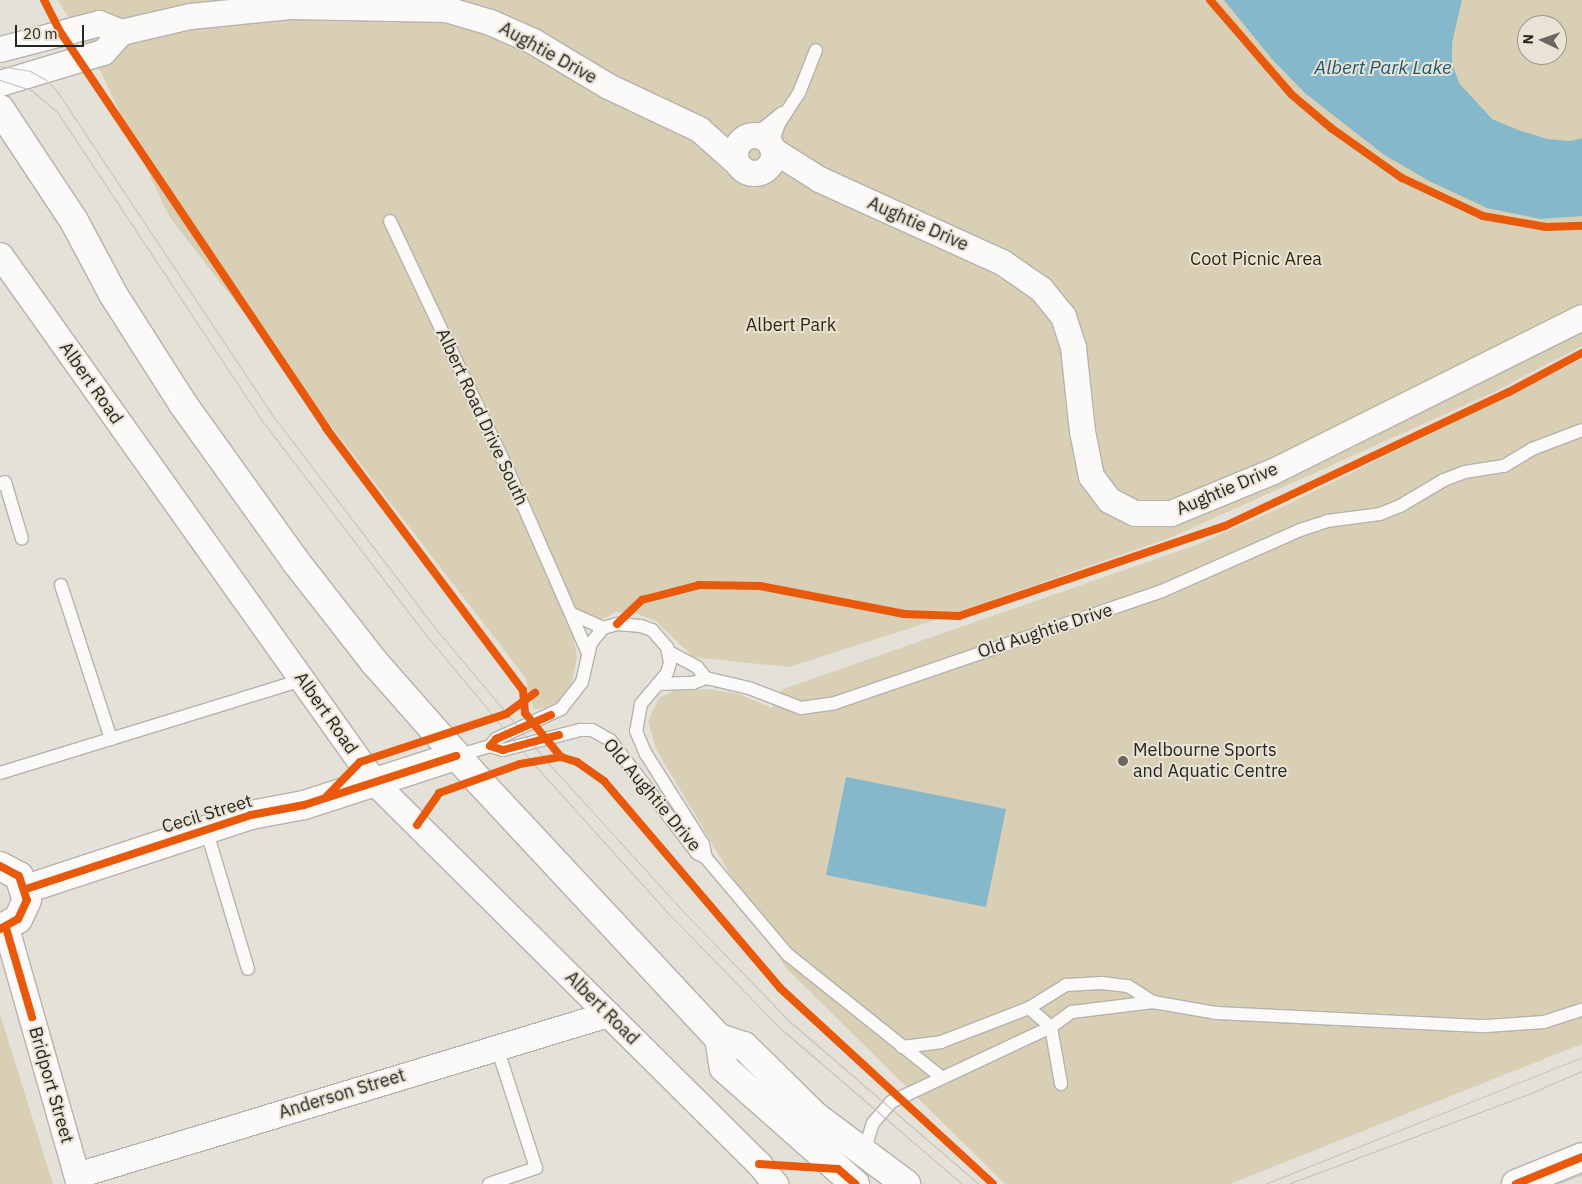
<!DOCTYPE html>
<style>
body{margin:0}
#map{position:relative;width:1582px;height:1184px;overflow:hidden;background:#e4e1d9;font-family:"IBM Plex Sans",sans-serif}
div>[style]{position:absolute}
.green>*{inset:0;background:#d8cfb5}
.water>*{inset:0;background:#86b8cb}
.roads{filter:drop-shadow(1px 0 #b4b2ac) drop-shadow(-1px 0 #b4b2ac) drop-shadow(0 1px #b4b2ac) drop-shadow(0 -1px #b4b2ac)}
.lane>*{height:12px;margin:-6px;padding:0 6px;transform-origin:6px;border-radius:6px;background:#fbfaf9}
.street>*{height:25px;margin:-12.5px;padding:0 12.5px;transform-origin:12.5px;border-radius:12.5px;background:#fbfaf9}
.street>.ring{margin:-12.5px;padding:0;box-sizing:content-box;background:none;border:25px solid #fbfaf9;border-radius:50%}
.secondary>*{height:28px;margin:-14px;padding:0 14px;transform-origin:14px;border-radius:14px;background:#fbfaf9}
.primary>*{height:28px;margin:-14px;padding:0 14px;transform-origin:14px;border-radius:14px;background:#fbfaf9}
.tram>*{height:1px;margin:-0.5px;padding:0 0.5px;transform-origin:0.5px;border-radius:0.5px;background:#c2c1bf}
.cycleway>*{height:8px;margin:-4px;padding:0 4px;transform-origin:4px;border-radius:4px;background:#e8590c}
.dots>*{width:14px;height:14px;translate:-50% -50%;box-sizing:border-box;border:2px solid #e8e3d5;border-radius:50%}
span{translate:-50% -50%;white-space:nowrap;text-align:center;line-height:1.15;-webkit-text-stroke:4px #e8e3d5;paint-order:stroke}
.street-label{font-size:18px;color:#272520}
.park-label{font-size:18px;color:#31280b}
.poi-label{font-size:18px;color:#272520}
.left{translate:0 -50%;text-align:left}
.water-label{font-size:19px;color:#1e586f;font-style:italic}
.north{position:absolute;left:1517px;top:15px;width:50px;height:50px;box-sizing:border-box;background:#e8e3d5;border:1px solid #9b978d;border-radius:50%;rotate:273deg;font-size:14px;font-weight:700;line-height:20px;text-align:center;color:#272520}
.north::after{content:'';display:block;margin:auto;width:18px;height:22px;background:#696761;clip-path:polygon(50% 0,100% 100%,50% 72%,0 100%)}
.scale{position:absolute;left:15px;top:25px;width:69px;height:22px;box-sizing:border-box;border:2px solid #272520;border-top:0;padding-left:6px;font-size:15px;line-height:18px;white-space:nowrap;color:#272520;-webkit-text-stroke:4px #e8e3d5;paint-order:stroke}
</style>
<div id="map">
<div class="green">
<i style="clip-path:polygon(evenodd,58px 0,1582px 0,1582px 346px,1492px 393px,1172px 537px,917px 626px,789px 667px,693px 657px,656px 621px,637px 614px,616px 612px,573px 635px,577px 657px,571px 688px,559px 701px,545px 708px,534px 709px,525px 677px,169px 216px,97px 64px,58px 0,1527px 25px,1557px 25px,1557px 55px,1527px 55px,1527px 25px)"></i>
<i style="clip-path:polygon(1582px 359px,1582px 1044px,1230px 1184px,1005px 1184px,786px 968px,656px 749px,648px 721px,659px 698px,673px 691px,706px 689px,739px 694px,772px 708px,783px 689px,1196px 545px,1280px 508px)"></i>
<i style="clip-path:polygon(0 1014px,53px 1184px,0 1184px)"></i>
</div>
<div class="water">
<i style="clip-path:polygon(1224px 0,1462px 0,1452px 43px,1452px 63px,1459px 83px,1492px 119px,1518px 130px,1547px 139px,1570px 141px,1582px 138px,1582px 216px,1541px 219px,1487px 208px,1429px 181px,1383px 154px,1305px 93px,1272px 59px)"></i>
<i style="clip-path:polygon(846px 777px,1006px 809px,986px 907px,826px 875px)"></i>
</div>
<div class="roads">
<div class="lane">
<i style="left:755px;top:135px;width:35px;rotate:-39deg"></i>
<i style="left:771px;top:145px;width:25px;rotate:-69deg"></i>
<i style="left:780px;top:122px;width:35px;rotate:-57deg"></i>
<i style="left:799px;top:93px;width:46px;rotate:-68.4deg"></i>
<i style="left:390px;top:221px;width:269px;rotate:64.7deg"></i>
<i style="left:505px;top:464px;width:204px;rotate:66.3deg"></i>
<i style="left:0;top:484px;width:5px;rotate:-22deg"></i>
<i style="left:5px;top:482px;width:59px;rotate:73.4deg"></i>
<i style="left:61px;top:585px;width:162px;rotate:72deg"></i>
<i style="left:572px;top:614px;width:34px;rotate:24deg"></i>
<i style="left:603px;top:628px;width:15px;rotate:-16deg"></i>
<i style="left:617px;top:624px;width:24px;rotate:5deg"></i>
<i style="left:641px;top:626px;width:12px;rotate:20deg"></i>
<i style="left:652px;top:630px;width:23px;rotate:49deg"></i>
<i style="left:667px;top:647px;width:16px;rotate:79deg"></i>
<i style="left:670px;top:663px;width:10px;rotate:107deg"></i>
<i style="left:667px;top:673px;width:40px;rotate:130deg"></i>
<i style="left:641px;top:704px;width:27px;rotate:100deg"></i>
<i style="left:636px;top:731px;width:25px;rotate:67deg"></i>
<i style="left:646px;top:754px;width:107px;rotate:57.7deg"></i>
<i style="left:703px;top:844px;width:14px;rotate:78deg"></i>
<i style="left:669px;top:652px;width:32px;rotate:28deg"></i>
<i style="left:697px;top:667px;width:14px;rotate:51deg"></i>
<i style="left:659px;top:684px;width:34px;rotate:-2deg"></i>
<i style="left:693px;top:683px;width:14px;rotate:-21deg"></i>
<i style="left:706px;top:678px;width:44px;rotate:13.1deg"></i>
<i style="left:749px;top:688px;width:56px;rotate:21deg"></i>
<i style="left:801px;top:708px;width:34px;rotate:-8deg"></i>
<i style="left:835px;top:703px;width:346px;rotate:-18.9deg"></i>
<i style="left:1162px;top:591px;width:151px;rotate:-23.8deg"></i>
<i style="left:1300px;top:530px;width:28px;rotate:-18deg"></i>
<i style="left:1327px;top:521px;width:53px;rotate:-7.5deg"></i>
<i style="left:1380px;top:514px;width:22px;rotate:-22deg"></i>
<i style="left:1400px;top:506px;width:51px;rotate:-30.6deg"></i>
<i style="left:1444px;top:480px;width:22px;rotate:-21deg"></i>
<i style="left:1465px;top:472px;width:39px;rotate:-9deg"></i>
<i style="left:1504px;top:466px;width:33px;rotate:-31deg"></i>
<i style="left:1532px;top:449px;width:53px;rotate:-20.8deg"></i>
<i style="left:490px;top:746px;width:14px;rotate:17deg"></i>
<i style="left:503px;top:750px;width:80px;rotate:-14.6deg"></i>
<i style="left:580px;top:730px;width:12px"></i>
<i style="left:592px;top:730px;width:21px;rotate:29deg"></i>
<i style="left:610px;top:740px;width:143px;rotate:52.4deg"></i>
<i style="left:697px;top:853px;width:10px;rotate:29deg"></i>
<i style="left:706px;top:858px;width:126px;rotate:49.8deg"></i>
<i style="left:787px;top:954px;width:197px;rotate:38.6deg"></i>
<i style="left:456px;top:756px;width:35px;rotate:-16deg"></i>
<i style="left:490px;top:746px;width:9px;rotate:-49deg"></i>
<i style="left:496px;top:739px;width:72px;rotate:-24.8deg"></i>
<i style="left:561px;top:709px;width:34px;rotate:-52deg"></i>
<i style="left:582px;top:682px;width:40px;rotate:-77deg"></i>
<i style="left:591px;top:643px;width:19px;rotate:-51deg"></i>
<i style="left:0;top:773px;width:316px;rotate:-17.1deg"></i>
<i style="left:206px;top:829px;width:146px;rotate:73.3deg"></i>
<i style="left:1029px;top:1008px;width:29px;rotate:41deg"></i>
<i style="left:1051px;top:1027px;width:58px;rotate:80deg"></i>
<i style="left:902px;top:1047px;width:39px;rotate:-7deg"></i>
<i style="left:941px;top:1042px;width:94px;rotate:-21.1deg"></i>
<i style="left:1029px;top:1008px;width:44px;rotate:-31.9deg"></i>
<i style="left:1066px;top:985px;width:36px;rotate:-3deg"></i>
<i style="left:1102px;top:983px;width:26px;rotate:7deg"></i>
<i style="left:1128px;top:986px;width:30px;rotate:33deg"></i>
<i style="left:864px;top:1152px;width:30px;rotate:-73deg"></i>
<i style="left:873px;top:1123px;width:28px;rotate:-49deg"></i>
<i style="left:891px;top:1102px;width:177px;rotate:-25.1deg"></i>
<i style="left:1051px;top:1027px;width:26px;rotate:-36deg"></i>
<i style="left:1072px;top:1012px;width:82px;rotate:-7deg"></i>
<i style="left:1153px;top:1002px;width:65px;rotate:9.8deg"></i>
<i style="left:1217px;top:1013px;width:269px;rotate:2.8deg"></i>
<i style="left:1486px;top:1026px;width:58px;rotate:-3.9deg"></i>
<i style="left:1544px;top:1022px;width:40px;rotate:-18deg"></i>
<i style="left:489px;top:1184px;width:50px;rotate:-18.8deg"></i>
<i style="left:536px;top:1168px;width:127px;rotate:-107.9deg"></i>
</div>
<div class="street">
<i style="left:0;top:49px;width:102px;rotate:-14.7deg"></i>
<i style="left:99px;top:23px;width:24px;rotate:22deg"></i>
<i style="left:0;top:83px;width:108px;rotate:-16.8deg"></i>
<i style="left:103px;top:52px;width:27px;rotate:-48deg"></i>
<i style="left:121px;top:32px;width:71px;rotate:-13.1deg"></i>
<i style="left:190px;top:16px;width:100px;rotate:-5.7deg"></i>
<i style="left:290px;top:6px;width:156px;rotate:1.1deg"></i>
<i style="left:446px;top:9px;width:46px;rotate:16.5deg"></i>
<i style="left:490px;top:22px;width:47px;rotate:23.8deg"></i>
<i style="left:533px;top:41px;width:87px;rotate:31deg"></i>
<i style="left:608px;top:86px;width:101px;rotate:25.3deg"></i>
<i style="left:699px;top:129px;width:51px;rotate:41.8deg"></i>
<i class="ring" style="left:735px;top:135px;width:13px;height:13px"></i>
<i style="left:773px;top:150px;width:54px;rotate:32.2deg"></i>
<i style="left:819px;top:179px;width:201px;rotate:24.4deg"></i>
<i style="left:1002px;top:262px;width:47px;rotate:34.7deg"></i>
<i style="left:1041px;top:289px;width:35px;rotate:51deg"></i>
<i style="left:1063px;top:316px;width:33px;rotate:72deg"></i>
<i style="left:1073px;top:347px;width:84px;rotate:83.9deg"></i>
<i style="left:1082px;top:431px;width:46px;rotate:78.7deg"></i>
<i style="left:1091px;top:476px;width:30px;rotate:53deg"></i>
<i style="left:1109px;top:500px;width:28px;rotate:27deg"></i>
<i style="left:1134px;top:513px;width:37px"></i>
<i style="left:1171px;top:513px;width:110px;rotate:-22.4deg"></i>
<i style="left:1273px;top:471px;width:345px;rotate:-26.5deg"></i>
<i style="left:0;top:255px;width:649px;rotate:54.6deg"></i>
<i style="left:376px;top:784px;width:540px;rotate:44.77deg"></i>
<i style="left:759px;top:1164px;width:26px;rotate:51deg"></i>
<i style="left:6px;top:928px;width:266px;rotate:74.1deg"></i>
<i style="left:77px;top:1175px;width:555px;rotate:-16.87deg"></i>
</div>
<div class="secondary">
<i style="left:0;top:866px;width:21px;rotate:28deg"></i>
<i style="left:19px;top:876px;width:25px;rotate:72deg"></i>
<i style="left:27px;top:900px;width:21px;rotate:115deg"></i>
<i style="left:18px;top:919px;width:21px;rotate:151deg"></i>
<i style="left:26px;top:889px;width:237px;rotate:-18.2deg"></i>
<i style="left:251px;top:815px;width:54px;rotate:-10.7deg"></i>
<i style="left:304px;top:805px;width:160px;rotate:-17.9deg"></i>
</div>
<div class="primary">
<i style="left:0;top:109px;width:134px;rotate:56.5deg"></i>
<i style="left:74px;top:221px;width:83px;rotate:61.9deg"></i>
<i style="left:113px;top:294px;width:130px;rotate:57.5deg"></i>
<i style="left:183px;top:404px;width:194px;rotate:54.4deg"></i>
<i style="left:296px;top:562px;width:128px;rotate:52deg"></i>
<i style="left:375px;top:663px;width:156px;rotate:48.6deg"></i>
<i style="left:478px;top:780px;width:353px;rotate:47deg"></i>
<i style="left:719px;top:1038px;width:26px;rotate:18deg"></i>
<i style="left:744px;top:1046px;width:100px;rotate:44.6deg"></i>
<i style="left:815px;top:1116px;width:114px;rotate:36.8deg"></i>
<i style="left:719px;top:1038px;width:30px;rotate:81deg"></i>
<i style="left:724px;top:1068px;width:175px;rotate:41.5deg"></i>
<i style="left:1516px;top:1184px;width:71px;rotate:-22.2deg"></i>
</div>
</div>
<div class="tram">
<i style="left:0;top:66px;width:30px;rotate:9deg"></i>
<i style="left:30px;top:71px;width:18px;rotate:29deg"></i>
<i style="left:46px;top:80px;width:19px;rotate:47deg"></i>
<i style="left:59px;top:94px;width:382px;rotate:56.4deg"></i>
<i style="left:270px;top:412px;width:272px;rotate:52.6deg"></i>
<i style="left:435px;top:628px;width:179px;rotate:50deg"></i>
<i style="left:550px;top:765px;width:192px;rotate:47.7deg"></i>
<i style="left:679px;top:907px;width:157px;rotate:46deg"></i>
<i style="left:788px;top:1020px;width:252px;rotate:40.7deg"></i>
<i style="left:0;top:80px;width:33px;rotate:18deg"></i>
<i style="left:31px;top:90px;width:34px;rotate:40deg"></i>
<i style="left:57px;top:112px;width:367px;rotate:56.4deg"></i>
<i style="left:260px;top:418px;width:273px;rotate:52.6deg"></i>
<i style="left:426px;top:635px;width:165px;rotate:50.2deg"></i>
<i style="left:532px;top:762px;width:206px;rotate:48deg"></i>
<i style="left:670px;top:915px;width:158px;rotate:45.8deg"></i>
<i style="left:780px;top:1028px;width:240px;rotate:40.6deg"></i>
<i style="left:1265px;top:1184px;width:341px;rotate:-21.8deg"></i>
<i style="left:1288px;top:1184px;width:254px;rotate:-20.5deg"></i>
<i style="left:1526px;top:1095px;width:61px;rotate:-23.2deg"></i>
<i style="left:1556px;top:1184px;width:28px;rotate:-21deg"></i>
</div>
<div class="cycleway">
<i style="left:44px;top:0;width:37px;rotate:63deg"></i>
<i style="left:61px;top:33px;width:476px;rotate:56.1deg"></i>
<i style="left:326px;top:428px;width:328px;rotate:53.1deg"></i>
<i style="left:523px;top:690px;width:23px;rotate:85deg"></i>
<i style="left:525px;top:713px;width:13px;rotate:51deg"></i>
<i style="left:533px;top:723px;width:44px;rotate:50.5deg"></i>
<i style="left:561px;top:757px;width:17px;rotate:17deg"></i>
<i style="left:577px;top:762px;width:33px;rotate:35deg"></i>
<i style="left:604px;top:781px;width:272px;rotate:49.6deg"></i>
<i style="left:780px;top:988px;width:289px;rotate:42.6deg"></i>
<i style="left:1210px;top:0;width:125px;rotate:49.2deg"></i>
<i style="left:1292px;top:95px;width:51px;rotate:40.2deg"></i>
<i style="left:1331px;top:128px;width:87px;rotate:35.2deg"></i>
<i style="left:1402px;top:178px;width:89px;rotate:25.1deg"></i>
<i style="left:1483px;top:216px;width:64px;rotate:9.9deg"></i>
<i style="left:1546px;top:227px;width:36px;rotate:-2deg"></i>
<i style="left:617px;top:624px;width:35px;rotate:-44deg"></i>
<i style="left:642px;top:600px;width:59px;rotate:-14.7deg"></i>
<i style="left:699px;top:585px;width:61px;rotate:0.9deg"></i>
<i style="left:760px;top:586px;width:147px;rotate:11deg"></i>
<i style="left:904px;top:614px;width:55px;rotate:2.1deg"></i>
<i style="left:959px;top:616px;width:281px;rotate:-18.7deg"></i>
<i style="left:1225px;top:526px;width:314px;rotate:-25.3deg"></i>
<i style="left:1509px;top:392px;width:83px;rotate:-28.1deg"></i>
<i style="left:551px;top:715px;width:60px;rotate:156.4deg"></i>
<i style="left:496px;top:739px;width:9px;rotate:131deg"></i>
<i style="left:490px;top:746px;width:14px;rotate:17deg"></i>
<i style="left:503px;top:750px;width:58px;rotate:-15deg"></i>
<i style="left:325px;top:798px;width:50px;rotate:-45.8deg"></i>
<i style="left:360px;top:762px;width:154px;rotate:-18.2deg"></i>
<i style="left:506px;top:714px;width:36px;rotate:-36deg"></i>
<i style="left:417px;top:825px;width:39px;rotate:-55deg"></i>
<i style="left:439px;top:793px;width:86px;rotate:-19.7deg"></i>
<i style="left:520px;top:764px;width:42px;rotate:-9.7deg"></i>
<i style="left:0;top:866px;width:21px;rotate:28deg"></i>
<i style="left:19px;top:876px;width:25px;rotate:72deg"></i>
<i style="left:27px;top:900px;width:21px;rotate:115deg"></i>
<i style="left:18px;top:919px;width:21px;rotate:151deg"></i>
<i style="left:26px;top:889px;width:237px;rotate:-18.2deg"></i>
<i style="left:251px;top:815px;width:54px;rotate:-10.7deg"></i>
<i style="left:304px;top:805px;width:160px;rotate:-17.9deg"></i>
<i style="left:6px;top:928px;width:93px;rotate:73.7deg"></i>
<i style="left:759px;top:1164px;width:79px;rotate:3.6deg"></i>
<i style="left:838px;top:1169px;width:23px;rotate:41deg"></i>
<i style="left:1516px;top:1184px;width:71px;rotate:-22.2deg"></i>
</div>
<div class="dots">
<i style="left:1123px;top:761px;background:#696761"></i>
</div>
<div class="street-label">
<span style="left:548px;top:53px;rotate:29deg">Aughtie Drive</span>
<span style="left:918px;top:224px;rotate:24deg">Aughtie Drive</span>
<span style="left:91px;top:383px;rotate:55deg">Albert Road</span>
<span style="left:482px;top:417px;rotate:65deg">Albert Road Drive South</span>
<span style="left:1227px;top:489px;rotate:-23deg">Aughtie Drive</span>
<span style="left:1045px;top:631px;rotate:-18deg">Old Aughtie Drive</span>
<span style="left:326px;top:713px;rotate:55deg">Albert Road</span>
<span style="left:652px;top:795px;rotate:50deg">Old Aughtie Drive</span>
<span style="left:207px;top:814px;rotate:-17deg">Cecil Street</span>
<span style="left:602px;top:1008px;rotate:45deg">Albert Road</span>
<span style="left:51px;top:1085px;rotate:74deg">Bridport Street</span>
<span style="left:342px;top:1094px;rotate:-17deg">Anderson Street</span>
</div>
<div class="park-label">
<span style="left:1256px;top:259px">Coot Picnic Area</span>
<span style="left:791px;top:325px">Albert Park</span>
</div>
<div class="poi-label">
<span class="left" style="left:1133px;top:761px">Melbourne Sports<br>and Aquatic Centre</span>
</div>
<div class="water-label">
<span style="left:1383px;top:68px">Albert Park Lake</span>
</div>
<div class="north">N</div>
<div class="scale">20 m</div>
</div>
